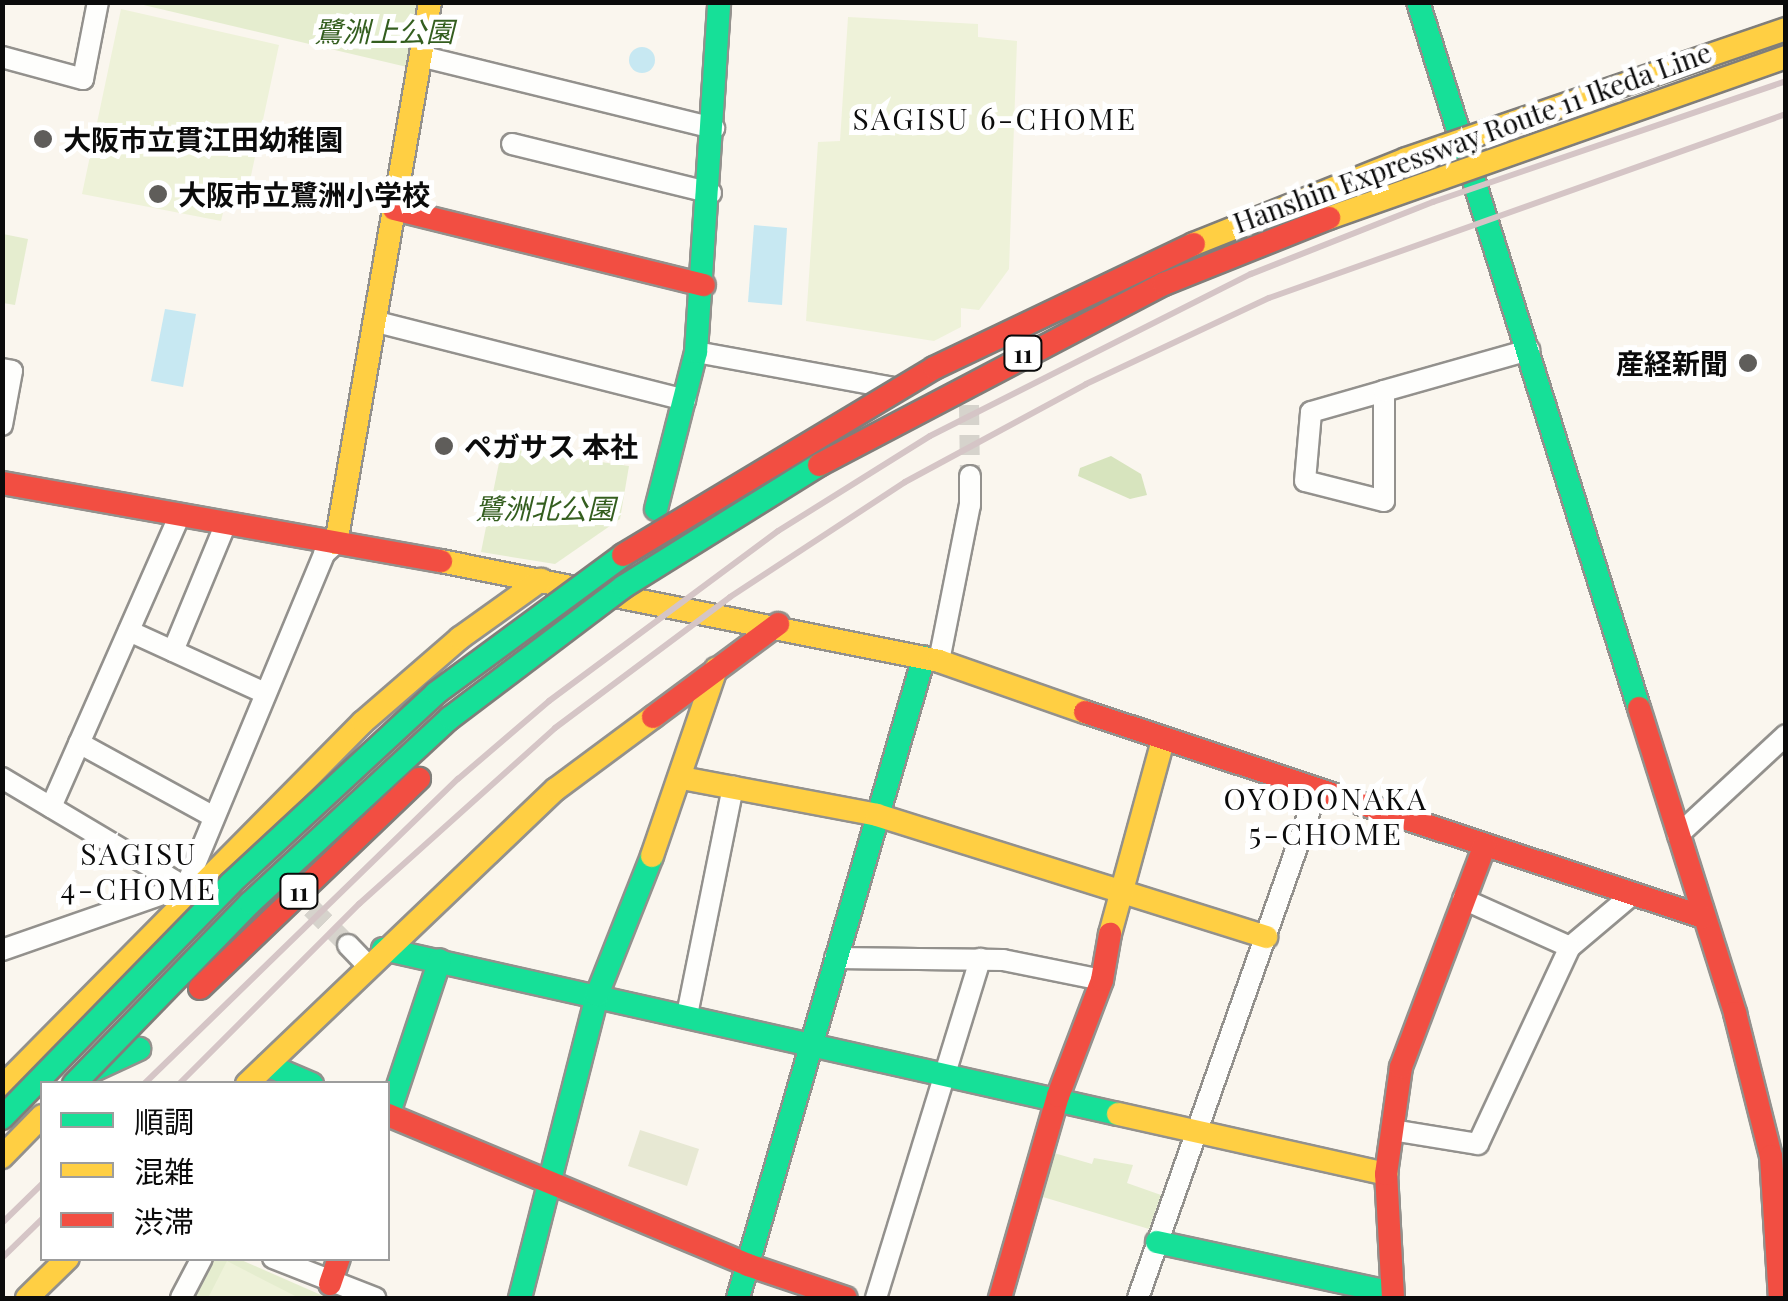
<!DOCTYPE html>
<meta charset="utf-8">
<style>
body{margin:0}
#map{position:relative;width:1788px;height:1301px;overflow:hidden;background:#faf6ee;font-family:"Playfair Display","Noto Sans JP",serif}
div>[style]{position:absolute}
.green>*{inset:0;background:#e5edcf}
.forest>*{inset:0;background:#d7e4be}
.cemetery>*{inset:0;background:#e7e8d3}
.pitch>*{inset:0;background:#eef2d9}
.water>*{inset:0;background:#c7e8f2}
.round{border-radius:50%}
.street-tunnel>*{height:20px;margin-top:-10px;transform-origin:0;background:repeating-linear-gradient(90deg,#d6d3cc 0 20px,transparent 0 30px)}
.roads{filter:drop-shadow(2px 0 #93918d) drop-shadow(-2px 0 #93918d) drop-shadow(0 2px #93918d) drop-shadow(0 -2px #93918d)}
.street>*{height:20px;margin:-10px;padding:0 10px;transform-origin:10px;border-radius:10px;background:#fefefc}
.fast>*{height:22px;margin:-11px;padding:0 11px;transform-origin:11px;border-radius:11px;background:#16e098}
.slow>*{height:22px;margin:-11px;padding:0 11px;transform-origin:11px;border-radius:11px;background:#ffcf43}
.jam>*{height:22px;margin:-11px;padding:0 11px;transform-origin:11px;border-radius:11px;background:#f24e42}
.rail>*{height:6px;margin:-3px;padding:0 3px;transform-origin:3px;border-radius:3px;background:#d5c5c6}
.bridges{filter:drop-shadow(2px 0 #807e7a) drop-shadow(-2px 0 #807e7a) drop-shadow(0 2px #807e7a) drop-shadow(0 -2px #807e7a)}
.fast-bridge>*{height:22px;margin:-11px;padding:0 11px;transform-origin:11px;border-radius:11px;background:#16e098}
.slow-bridge>*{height:22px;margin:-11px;padding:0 11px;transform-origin:11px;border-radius:11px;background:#ffcf43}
.jam-bridge>*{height:22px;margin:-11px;padding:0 11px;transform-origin:11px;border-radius:11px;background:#f24e42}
.dots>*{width:28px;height:28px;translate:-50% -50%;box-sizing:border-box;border:5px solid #fff;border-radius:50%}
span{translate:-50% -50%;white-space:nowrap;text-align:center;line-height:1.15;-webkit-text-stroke:10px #fff;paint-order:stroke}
.shield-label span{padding:2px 8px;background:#fff;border:2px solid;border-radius:8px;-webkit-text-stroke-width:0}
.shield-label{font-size:25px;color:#0b0b0b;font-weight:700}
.park-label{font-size:28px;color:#345e1f;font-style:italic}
.street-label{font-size:28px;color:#0b0b0b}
.poi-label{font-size:28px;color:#0b0b0b;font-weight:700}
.left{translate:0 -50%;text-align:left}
.right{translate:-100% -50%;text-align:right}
.neighbourhood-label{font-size:30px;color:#0b0b0b;letter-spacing:2.5px}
.frame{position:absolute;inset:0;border:5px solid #0b0b0b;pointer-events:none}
.legend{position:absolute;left:40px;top:1081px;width:350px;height:180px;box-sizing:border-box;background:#fff;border:2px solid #9d9d9d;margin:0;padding:12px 18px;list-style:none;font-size:30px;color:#0b0b0b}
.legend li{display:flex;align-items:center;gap:20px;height:50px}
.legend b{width:50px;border:2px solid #9d9d9d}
</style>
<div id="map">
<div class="green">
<i style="clip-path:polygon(135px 3px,418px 3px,407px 67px)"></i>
<i style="clip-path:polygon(3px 234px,28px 239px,15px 305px,3px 303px)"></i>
<i style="clip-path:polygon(502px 448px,629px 466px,620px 519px,555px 564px,481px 552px)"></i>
<i style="clip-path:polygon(1054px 1153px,1092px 1164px,1094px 1158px,1133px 1165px,1127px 1183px,1161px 1195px,1149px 1229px,1043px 1197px)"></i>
<i style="clip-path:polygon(215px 1258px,239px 1259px,328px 1298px,194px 1298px)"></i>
</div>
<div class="forest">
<i style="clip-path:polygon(1111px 456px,1141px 474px,1147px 495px,1130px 499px,1078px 476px,1080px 468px)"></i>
</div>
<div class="cemetery">
<i style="clip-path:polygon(640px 1130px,699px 1149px,687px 1186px,628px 1166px)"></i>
</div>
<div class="pitch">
<i style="clip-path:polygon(121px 9px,279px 45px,246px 199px,227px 196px,221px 221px,82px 194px)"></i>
<i style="clip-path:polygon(848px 17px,978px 24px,978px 37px,1017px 41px,1009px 269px,979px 310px,961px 308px,961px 327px,934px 341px,806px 321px,818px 142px,840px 141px)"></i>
<i style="clip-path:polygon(227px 1261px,299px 1298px,208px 1298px)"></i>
</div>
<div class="water">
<i class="round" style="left:629px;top:47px;width:26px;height:26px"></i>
<i style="clip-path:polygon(754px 225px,787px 228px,782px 305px,748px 302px)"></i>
<i style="clip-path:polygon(165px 309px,196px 314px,183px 387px,151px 381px)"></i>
</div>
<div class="street-tunnel">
<i style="left:969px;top:405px;width:71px;rotate:89.2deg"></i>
<i style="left:311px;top:908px;width:52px;rotate:45deg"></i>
</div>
<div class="roads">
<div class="street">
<i style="left:420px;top:56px;width:303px;rotate:13.8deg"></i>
<i style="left:2px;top:57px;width:84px;rotate:15.2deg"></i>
<i style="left:83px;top:79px;width:78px;rotate:-79deg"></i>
<i style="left:512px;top:144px;width:205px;rotate:13.8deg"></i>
<i style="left:377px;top:322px;width:318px;rotate:14.2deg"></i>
<i style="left:696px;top:352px;width:206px;rotate:10.3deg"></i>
<i style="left:2px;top:369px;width:10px;rotate:11deg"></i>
<i style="left:12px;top:371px;width:55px;rotate:100.5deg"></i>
<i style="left:1384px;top:391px;width:110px;rotate:90deg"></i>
<i style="left:1384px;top:501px;width:81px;rotate:-165.8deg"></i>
<i style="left:1305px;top:481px;width:69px;rotate:-85deg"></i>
<i style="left:1311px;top:412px;width:76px;rotate:-16deg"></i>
<i style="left:1384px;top:391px;width:151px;rotate:-15.8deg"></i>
<i style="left:129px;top:631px;width:149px;rotate:24.5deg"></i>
<i style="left:173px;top:651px;width:139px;rotate:-67.5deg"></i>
<i style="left:939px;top:661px;width:159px;rotate:-78.8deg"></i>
<i style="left:970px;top:505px;width:29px;rotate:-90deg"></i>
<i style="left:79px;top:743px;width:154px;rotate:28.7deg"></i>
<i style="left:2px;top:778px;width:219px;rotate:30.8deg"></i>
<i style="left:51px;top:807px;width:319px;rotate:-66.2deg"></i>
<i style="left:1678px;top:835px;width:147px;rotate:-42.8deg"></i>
<i style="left:1463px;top:899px;width:117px;rotate:24.2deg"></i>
<i style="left:1570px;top:947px;width:82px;rotate:-40.1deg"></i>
<i style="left:348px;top:945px;width:28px;rotate:46deg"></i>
<i style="left:2px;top:950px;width:195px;rotate:-19.2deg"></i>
<i style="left:186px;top:886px;width:360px;rotate:-67.4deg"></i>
<i style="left:324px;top:554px;width:16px;rotate:-43deg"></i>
<i style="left:835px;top:958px;width:168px;rotate:0.7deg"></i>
<i style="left:1003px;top:960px;width:101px;rotate:11.4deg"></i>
<i style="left:687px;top:1015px;width:233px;rotate:-78.6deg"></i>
<i style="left:1392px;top:1130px;width:87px;rotate:9.2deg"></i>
<i style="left:1478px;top:1144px;width:217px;rotate:-65deg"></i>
<i style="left:273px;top:1258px;width:110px;rotate:21.4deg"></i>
<i style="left:181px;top:1298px;width:45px;rotate:-62.3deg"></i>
<i style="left:876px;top:1298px;width:355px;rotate:-72.9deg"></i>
<i style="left:1138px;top:1298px;width:535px;rotate:-70.58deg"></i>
</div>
<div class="fast">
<i style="left:1418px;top:2px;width:740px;rotate:72.62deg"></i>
<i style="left:656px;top:509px;width:162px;rotate:-75.7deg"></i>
<i style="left:696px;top:352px;width:351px;rotate:-86.2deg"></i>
<i style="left:383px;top:949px;width:753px;rotate:12.65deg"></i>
<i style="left:267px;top:1065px;width:49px;rotate:22.9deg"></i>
<i style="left:85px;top:1074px;width:60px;rotate:-24.8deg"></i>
<i style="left:388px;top:1116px;width:164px;rotate:-71.6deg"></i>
<i style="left:1157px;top:1242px;width:240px;rotate:12.2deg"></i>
<i style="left:520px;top:1298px;width:313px;rotate:-75.7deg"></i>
<i style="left:597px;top:995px;width:149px;rotate:-68.4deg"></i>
<i style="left:738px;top:1298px;width:667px;rotate:-73.82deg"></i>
</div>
<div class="slow">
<i style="left:336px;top:543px;width:549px;rotate:-80.14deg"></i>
<i style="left:441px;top:561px;width:508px;rotate:11.35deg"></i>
<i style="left:939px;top:661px;width:155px;rotate:19.3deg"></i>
<i style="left:682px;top:778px;width:198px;rotate:10.7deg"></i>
<i style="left:877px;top:815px;width:408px;rotate:17.4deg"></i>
<i style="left:652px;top:856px;width:198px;rotate:-71.1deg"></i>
<i style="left:1110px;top:934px;width:201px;rotate:-74.7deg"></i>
<i style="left:247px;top:1084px;width:427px;rotate:-43.7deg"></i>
<i style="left:556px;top:789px;width:121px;rotate:-36.6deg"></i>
<i style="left:2px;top:1087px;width:513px;rotate:-45.32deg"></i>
<i style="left:363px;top:722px;width:128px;rotate:-40.9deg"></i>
<i style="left:460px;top:638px;width:100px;rotate:-35.6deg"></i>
<i style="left:1118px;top:1114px;width:275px;rotate:12.6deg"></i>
<i style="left:2px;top:1157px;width:57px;rotate:-45.7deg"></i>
<i style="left:27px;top:1298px;width:57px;rotate:-44.3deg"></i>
</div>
<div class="jam">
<i style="left:394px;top:209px;width:319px;rotate:13.8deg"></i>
<i style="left:2px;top:483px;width:446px;rotate:10.1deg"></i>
<i style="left:1639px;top:708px;width:320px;rotate:72.5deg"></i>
<i style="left:1735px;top:1013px;width:147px;rotate:75.9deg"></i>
<i style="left:1771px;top:1156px;width:142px;rotate:86.4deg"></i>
<i style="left:1085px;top:712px;width:651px;rotate:18.35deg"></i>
<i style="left:653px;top:717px;width:156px;rotate:-36.6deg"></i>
<i style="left:388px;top:1115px;width:390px;rotate:22.6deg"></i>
<i style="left:748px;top:1265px;width:103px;rotate:18.6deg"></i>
<i style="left:330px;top:1284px;width:28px;rotate:-71deg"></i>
<i style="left:1000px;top:1298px;width:210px;rotate:-74deg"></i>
<i style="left:1058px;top:1096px;width:124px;rotate:-69.2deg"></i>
<i style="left:1102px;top:980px;width:47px;rotate:-80.1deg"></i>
<i style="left:1393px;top:1298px;width:124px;rotate:-93.2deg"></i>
<i style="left:1386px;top:1174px;width:108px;rotate:-82deg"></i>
<i style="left:1401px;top:1067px;width:237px;rotate:-69.3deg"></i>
</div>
</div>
<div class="rail">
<i style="left:144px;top:1084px;width:438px;rotate:-44.2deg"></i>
<i style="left:458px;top:779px;width:120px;rotate:-40.6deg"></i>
<i style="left:549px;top:701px;width:285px;rotate:-36.6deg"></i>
<i style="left:778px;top:531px;width:179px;rotate:-32deg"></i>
<i style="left:930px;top:436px;width:360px;rotate:-26.8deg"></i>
<i style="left:1251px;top:274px;width:196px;rotate:-21.6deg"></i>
<i style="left:1433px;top:202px;width:373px;rotate:-18.9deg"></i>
<i style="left:179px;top:1084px;width:255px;rotate:-45deg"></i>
<i style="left:359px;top:904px;width:263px;rotate:-41.9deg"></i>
<i style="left:555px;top:728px;width:219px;rotate:-36.8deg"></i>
<i style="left:730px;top:597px;width:209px;rotate:-33.3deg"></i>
<i style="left:905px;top:482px;width:206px;rotate:-28.4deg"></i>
<i style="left:1086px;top:384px;width:202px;rotate:-25.2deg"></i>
<i style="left:1269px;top:298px;width:549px;rotate:-19.59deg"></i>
<i style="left:2px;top:1223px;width:56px;rotate:-44.3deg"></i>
<i style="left:2px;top:1258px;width:56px;rotate:-44.3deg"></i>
</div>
<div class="bridges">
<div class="fast-bridge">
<i style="left:74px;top:1084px;width:252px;rotate:-45.8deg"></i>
<i style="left:250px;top:903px;width:272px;rotate:-42.8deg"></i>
<i style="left:450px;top:718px;width:217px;rotate:-37.1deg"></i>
<i style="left:623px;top:587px;width:231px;rotate:-31.9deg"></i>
<i style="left:2px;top:1118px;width:327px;rotate:-45.7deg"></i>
<i style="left:230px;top:884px;width:281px;rotate:-42.8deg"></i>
<i style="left:436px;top:693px;width:232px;rotate:-36.4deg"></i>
</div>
<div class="slow-bridge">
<i style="left:1329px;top:218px;width:485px;rotate:-19.4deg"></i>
<i style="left:1194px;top:244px;width:228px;rotate:-21.8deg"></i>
<i style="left:1406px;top:159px;width:402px;rotate:-18.9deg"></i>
</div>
<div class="jam-bridge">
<i style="left:819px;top:465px;width:390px;rotate:-27.7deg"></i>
<i style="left:1164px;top:284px;width:178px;rotate:-21.8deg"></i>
<i style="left:623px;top:555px;width:363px;rotate:-31deg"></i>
<i style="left:934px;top:368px;width:288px;rotate:-25.5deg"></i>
<i style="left:200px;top:988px;width:303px;rotate:-43.7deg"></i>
</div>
</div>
<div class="dots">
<i style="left:43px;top:139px;background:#5f5d5a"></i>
<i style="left:158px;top:194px;background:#5f5d5a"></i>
<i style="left:1748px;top:363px;background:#5f5d5a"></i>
<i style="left:444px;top:446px;background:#5f5d5a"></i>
</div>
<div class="shield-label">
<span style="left:1023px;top:353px">11</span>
<span style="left:299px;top:891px">11</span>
</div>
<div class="park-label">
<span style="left:384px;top:31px">鷺洲上公園</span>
<span style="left:545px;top:508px">鷺洲北公園</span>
</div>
<div class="street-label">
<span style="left:1472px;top:137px;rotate:-20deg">Hanshin Expressway Route 11 Ikeda Line</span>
</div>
<div class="poi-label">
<span class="left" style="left:63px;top:139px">大阪市立貫江田幼稚園</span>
<span class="left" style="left:178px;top:194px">大阪市立鷺洲小学校</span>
<span class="right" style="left:1728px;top:363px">産経新聞</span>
<span class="left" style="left:464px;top:446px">ペガサス 本社</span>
</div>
<div class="neighbourhood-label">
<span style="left:995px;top:118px">SAGISU 6-CHOME</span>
<span style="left:1326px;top:815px">OYODONAKA<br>5-CHOME</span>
<span style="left:139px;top:870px">SAGISU<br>4-CHOME</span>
</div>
<div class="frame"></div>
<ul class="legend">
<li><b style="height:12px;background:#16e098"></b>順調</li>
<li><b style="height:12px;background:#ffcf43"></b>混雑</li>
<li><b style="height:12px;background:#f24e42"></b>渋滞</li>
</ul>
</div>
